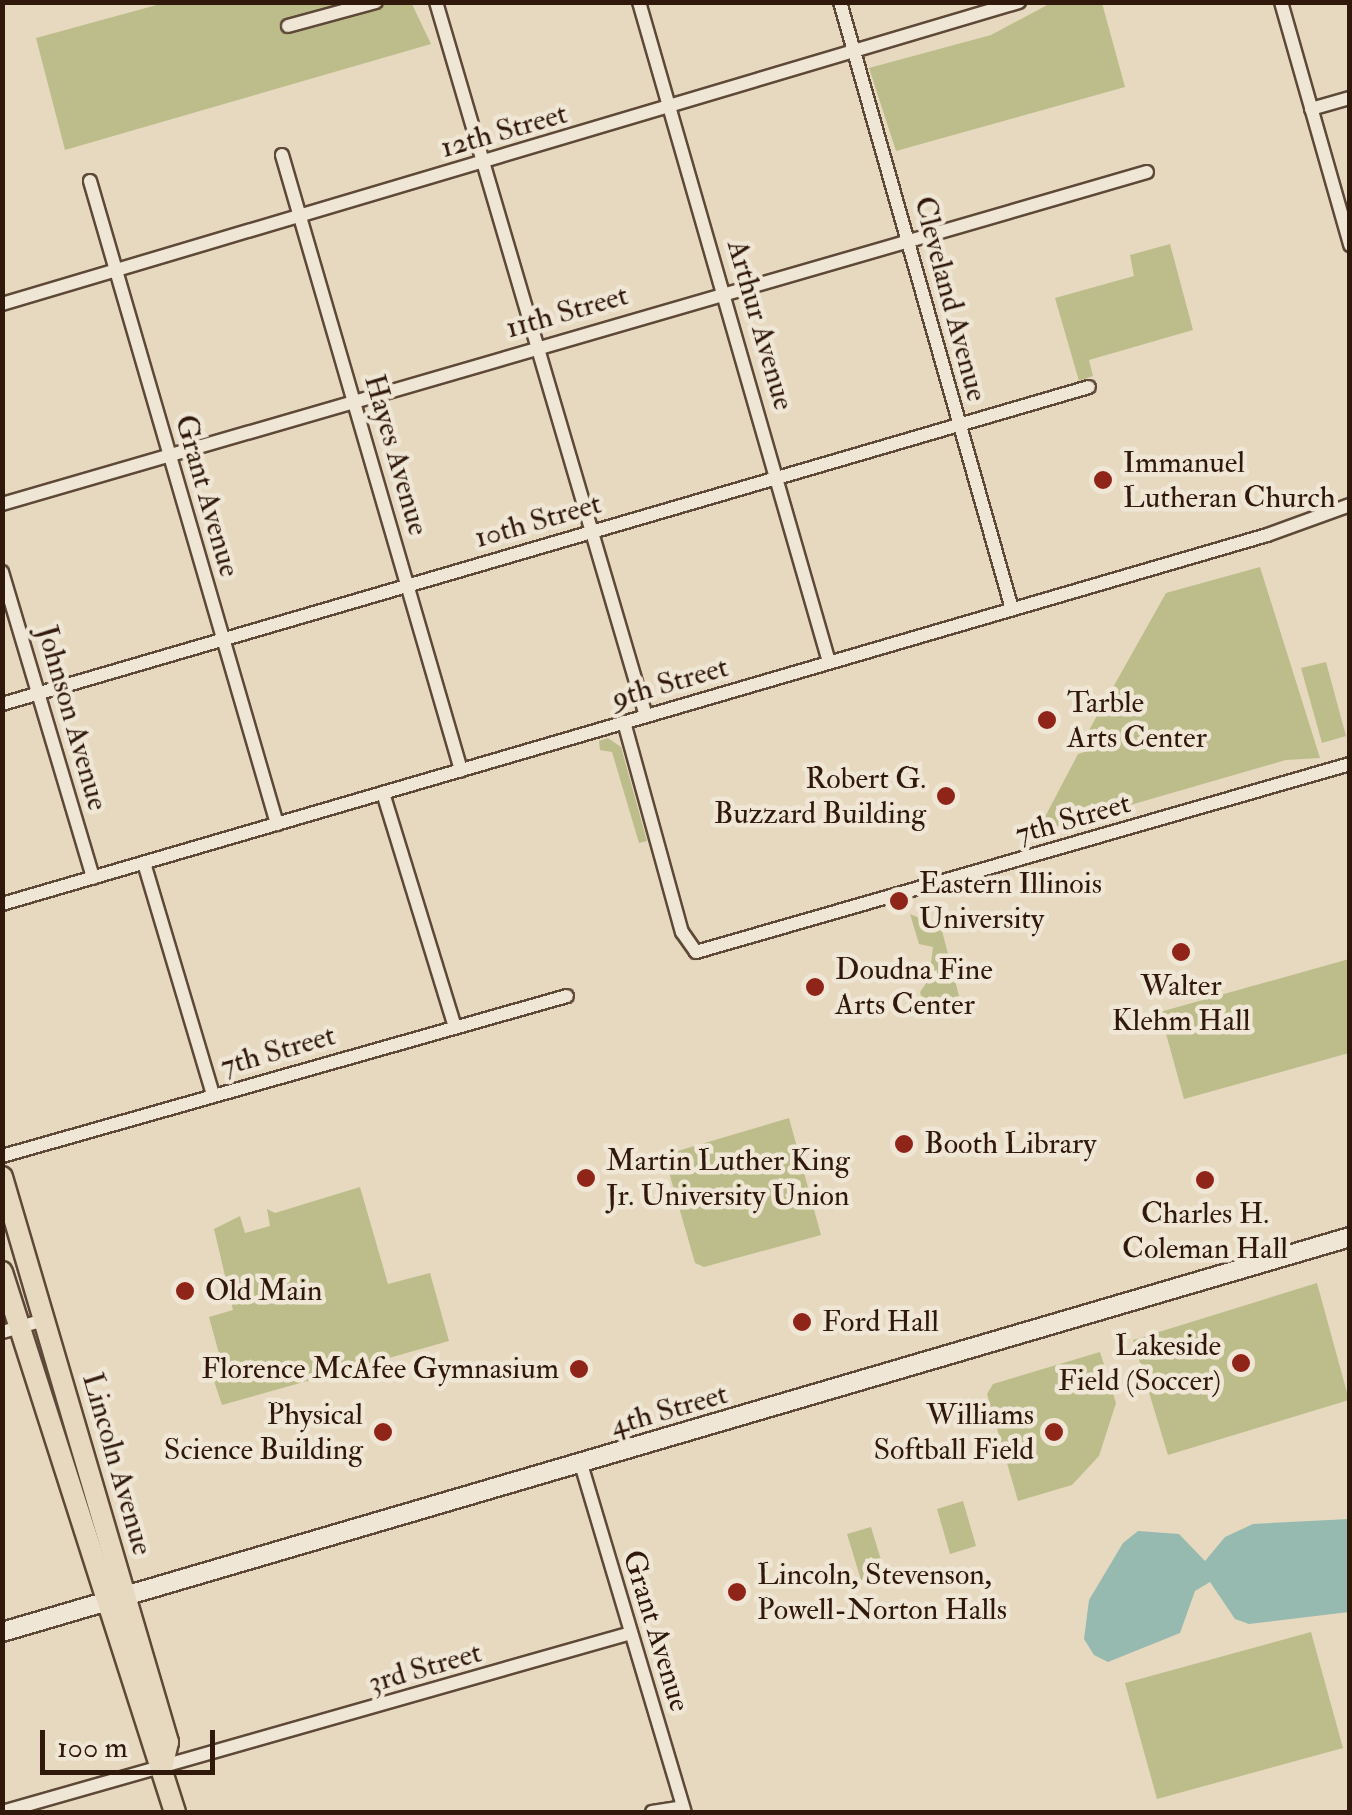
<!DOCTYPE html>
<style>
body{margin:0}
#map{position:relative;width:1352px;height:1815px;overflow:hidden;background:#e6d9bf;font-family:"IM FELL Double Pica",serif}
div>[style]{position:absolute}
.green>*{inset:0;background:#bdbd8c}
.water>*{inset:0;background:#96baaf}
.roads{filter:drop-shadow(2px 0 #5e4837) drop-shadow(-2px 0 #5e4837) drop-shadow(0 2px #5e4837) drop-shadow(0 -2px #5e4837)}
.street>*{height:12px;margin:-6px;padding:0 6px;transform-origin:6px;border-radius:6px;background:#efe6d5}
.secondary>*{height:18px;margin:-9px;padding:0 9px;transform-origin:9px;border-radius:9px;background:#efe6d5}
.primary>*{height:20px;margin:-10px;padding:0 10px;transform-origin:10px;border-radius:10px;background:#e6d9bf}
.dots>*{width:28px;height:28px;translate:-50% -50%;box-sizing:border-box;border:5px solid #efe6d5;border-radius:50%}
span{translate:-50% -50%;white-space:nowrap;text-align:center;line-height:1.15;-webkit-text-stroke:9px #efe6d5;paint-order:stroke}
.street-label{font-size:30px;color:#30180a}
.poi-label{font-size:30px;color:#30180a}
.left{translate:0 -50%;text-align:left}
.right{translate:-100% -50%;text-align:right}
.frame{position:absolute;inset:0;border:5px solid #30180a;pointer-events:none}
.scale{position:absolute;left:40px;top:1730px;width:175px;height:45px;box-sizing:border-box;border:5px solid #30180a;border-top:0;padding-left:12px;font-size:30px;line-height:35px;white-space:nowrap;color:#30180a;-webkit-text-stroke:8px #efe6d5;paint-order:stroke}
</style>
<div id="map">
<div class="green">
<i style="clip-path:polygon(411px 2px,431px 44px,65px 150px,36px 38px,164px 3px)"></i>
<i style="clip-path:polygon(1051px 3px,1102px 3px,1125px 87px,896px 151px,869px 68px,991px 35px)"></i>
<i style="clip-path:polygon(1170px 244px,1193px 330px,1089px 360px,1093px 376px,1079px 381px,1055px 298px,1134px 276px,1130px 255px)"></i>
<i style="clip-path:polygon(1260px 567px,1320px 758px,1286px 760px,1037px 832px,1078px 754px,1094px 749px,1089px 730px,1166px 593px)"></i>
<i style="clip-path:polygon(1326px 662px,1346px 736px,1322px 743px,1301px 668px)"></i>
<i style="clip-path:polygon(608px 738px,621px 747px,647px 841px,639px 843px,612px 752px,600px 750px,599px 741px)"></i>
<i style="clip-path:polygon(910px 914px,941px 927px,964px 1015px,926px 1012px,920px 992px,929px 979px,933px 947px,919px 944px)"></i>
<i style="clip-path:polygon(1349px 959px,1349px 1053px,1184px 1099px,1160px 1012px)"></i>
<i style="clip-path:polygon(789px 1118px,821px 1235px,704px 1267px,695px 1263px,664px 1155px)"></i>
<i style="clip-path:polygon(360px 1187px,388px 1284px,430px 1273px,449px 1341px,222px 1405px,214px 1381px,224px 1372px,209px 1317px,233px 1310px,214px 1229px,240px 1216px,245px 1233px,270px 1226px,267px 1209px,275px 1213px)"></i>
<i style="clip-path:polygon(1317px 1283px,1349px 1400px,1168px 1455px,1133px 1340px)"></i>
<i style="clip-path:polygon(1100px 1352px,1116px 1403px,1099px 1456px,1072px 1485px,1018px 1501px,987px 1394px,993px 1384px)"></i>
<i style="clip-path:polygon(963px 1501px,976px 1546px,950px 1554px,937px 1509px)"></i>
<i style="clip-path:polygon(871px 1527px,885px 1573px,861px 1580px,847px 1534px)"></i>
<i style="clip-path:polygon(1311px 1632px,1343px 1748px,1157px 1799px,1125px 1683px)"></i>
</div>
<div class="water">
<i style="clip-path:polygon(1349px 1519px,1349px 1612px,1249px 1624px,1235px 1619px,1210px 1582px,1195px 1591px,1180px 1633px,1108px 1662px,1094px 1655px,1084px 1639px,1089px 1600px,1123px 1543px,1138px 1531px,1179px 1534px,1205px 1561px,1225px 1537px,1253px 1524px)"></i>
</div>
<div class="roads">
<div class="street">
<i style="left:436px;top:2px;width:744px;rotate:73.61deg"></i>
<i style="left:639px;top:2px;width:687px;rotate:73.94deg"></i>
<i style="left:840px;top:2px;width:631px;rotate:74.18deg"></i>
<i style="left:1281px;top:2px;width:253px;rotate:74.1deg"></i>
<i style="left:288px;top:26px;width:91px;rotate:-15.3deg"></i>
<i style="left:1311px;top:109px;width:41px;rotate:-15.8deg"></i>
<i style="left:282px;top:155px;width:641px;rotate:73.77deg"></i>
<i style="left:90px;top:181px;width:670px;rotate:73.78deg"></i>
<i style="left:2px;top:304px;width:1061px;rotate:-16.54deg"></i>
<i style="left:2px;top:504px;width:1192px;rotate:-16.17deg"></i>
<i style="left:2px;top:572px;width:319px;rotate:73.4deg"></i>
<i style="left:2px;top:704px;width:1132px;rotate:-16.26deg"></i>
<i style="left:624px;top:722px;width:218px;rotate:74.6deg"></i>
<i style="left:682px;top:932px;width:24px;rotate:55deg"></i>
<i style="left:696px;top:952px;width:680px;rotate:-16.04deg"></i>
<i style="left:383px;top:793px;width:245px;rotate:72.9deg"></i>
<i style="left:144px;top:863px;width:242px;rotate:73.4deg"></i>
<i style="left:2px;top:904px;width:1318px;rotate:-16.26deg"></i>
<i style="left:1267px;top:535px;width:88px;rotate:-19.9deg"></i>
<i style="left:2px;top:1156px;width:587px;rotate:-15.81deg"></i>
<i style="left:2px;top:1332px;width:44px;rotate:-15.9deg"></i>
<i style="left:581px;top:1464px;width:363px;rotate:73.4deg"></i>
<i style="left:2px;top:1812px;width:654px;rotate:-15.89deg"></i>
<i style="left:652px;top:1812px;width:31px;rotate:-9deg"></i>
</div>
<div class="secondary">
<i style="left:2px;top:1632px;width:1405px;rotate:-16.33deg"></i>
</div>
<div class="primary">
<i style="left:2px;top:1177px;width:589px;rotate:73.63deg"></i>
<i style="left:168px;top:1742px;width:27px;rotate:103deg"></i>
<i style="left:2px;top:1272px;width:567px;rotate:72.24deg"></i>
</div>
</div>
<div class="dots">
<i style="left:1103px;top:480px;background:#8f2418"></i>
<i style="left:1047px;top:720px;background:#8f2418"></i>
<i style="left:946px;top:796px;background:#8f2418"></i>
<i style="left:899px;top:901px;background:#8f2418"></i>
<i style="left:1181px;top:952px;background:#8f2418"></i>
<i style="left:815px;top:987px;background:#8f2418"></i>
<i style="left:904px;top:1144px;background:#8f2418"></i>
<i style="left:586px;top:1178px;background:#8f2418"></i>
<i style="left:1205px;top:1180px;background:#8f2418"></i>
<i style="left:185px;top:1291px;background:#8f2418"></i>
<i style="left:802px;top:1322px;background:#8f2418"></i>
<i style="left:1241px;top:1363px;background:#8f2418"></i>
<i style="left:579px;top:1369px;background:#8f2418"></i>
<i style="left:383px;top:1432px;background:#8f2418"></i>
<i style="left:1054px;top:1432px;background:#8f2418"></i>
<i style="left:737px;top:1592px;background:#8f2418"></i>
</div>
<div class="street-label">
<span style="left:504px;top:131px;rotate:-16deg">12th Street</span>
<span style="left:950px;top:299px;rotate:75deg">Cleveland Avenue</span>
<span style="left:567px;top:312px;rotate:-16deg">11th Street</span>
<span style="left:760px;top:325px;rotate:74deg">Arthur Avenue</span>
<span style="left:396px;top:455px;rotate:74deg">Hayes Avenue</span>
<span style="left:207px;top:496px;rotate:74deg">Grant Avenue</span>
<span style="left:538px;top:521px;rotate:-16deg">10th Street</span>
<span style="left:670px;top:683px;rotate:-16deg">9th Street</span>
<span style="left:72px;top:718px;rotate:74deg">Johnson Avenue</span>
<span style="left:1073px;top:819px;rotate:-16deg">7th Street</span>
<span style="left:278px;top:1051px;rotate:-16deg">7th Street</span>
<span style="left:669px;top:1410px;rotate:-16deg">4th Street</span>
<span style="left:117px;top:1464px;rotate:74deg">Lincoln Avenue</span>
<span style="left:656px;top:1631px;rotate:73deg">Grant Avenue</span>
<span style="left:425px;top:1668px;rotate:-16deg">3rd Street</span>
</div>
<div class="poi-label">
<span class="left" style="left:1123px;top:480px">Immanuel<br>Lutheran Church</span>
<span class="left" style="left:1067px;top:720px">Tarble<br>Arts Center</span>
<span class="right" style="left:926px;top:796px">Robert G.<br>Buzzard Building</span>
<span class="left" style="left:919px;top:901px">Eastern Illinois<br>University</span>
<span class="left" style="left:835px;top:987px">Doudna Fine<br>Arts Center</span>
<span style="left:1181px;top:1003px">Walter<br>Klehm Hall</span>
<span class="left" style="left:924px;top:1144px">Booth Library</span>
<span class="left" style="left:606px;top:1178px">Martin Luther King<br>Jr. University Union</span>
<span style="left:1205px;top:1231px">Charles H.<br>Coleman Hall</span>
<span class="left" style="left:205px;top:1291px">Old Main</span>
<span class="left" style="left:822px;top:1322px">Ford Hall</span>
<span class="right" style="left:1221px;top:1363px">Lakeside<br>Field (Soccer)</span>
<span class="right" style="left:559px;top:1369px">Florence McAfee Gymnasium</span>
<span class="right" style="left:363px;top:1432px">Physical<br>Science Building</span>
<span class="right" style="left:1034px;top:1432px">Williams<br>Softball Field</span>
<span class="left" style="left:757px;top:1592px">Lincoln, Stevenson,<br>Powell-Norton Halls</span>
</div>
<div class="frame"></div>
<div class="scale">100 m</div>
</div>
